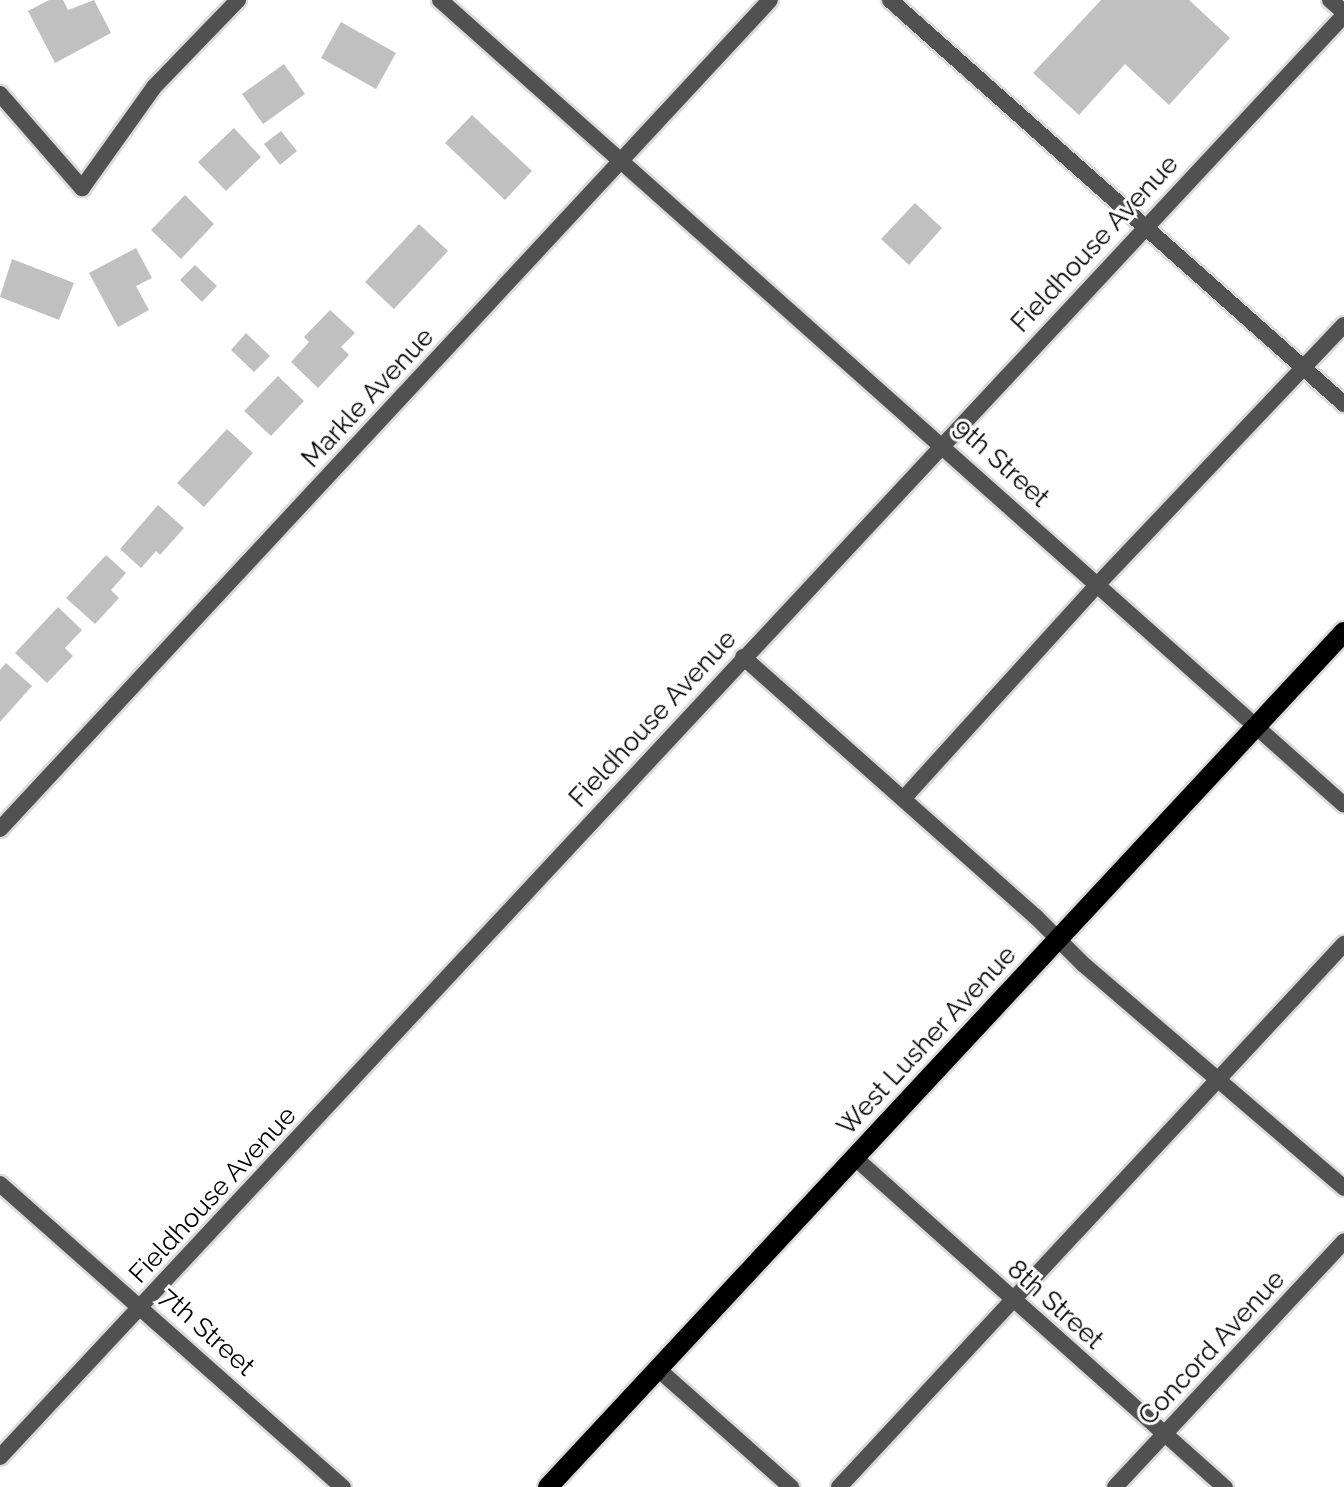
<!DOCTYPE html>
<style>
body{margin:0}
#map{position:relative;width:1344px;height:1487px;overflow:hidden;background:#fff;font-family:Raleway,sans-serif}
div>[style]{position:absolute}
.building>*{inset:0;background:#c0c0c0}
.roads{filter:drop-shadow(2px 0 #dbdbdb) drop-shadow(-2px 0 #dbdbdb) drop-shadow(0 2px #dbdbdb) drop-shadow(0 -2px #dbdbdb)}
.service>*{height:16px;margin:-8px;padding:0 8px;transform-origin:8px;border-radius:8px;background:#515151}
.minor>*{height:16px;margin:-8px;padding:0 8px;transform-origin:8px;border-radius:8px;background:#515151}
.primary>*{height:20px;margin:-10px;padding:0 10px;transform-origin:10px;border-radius:10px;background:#000}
span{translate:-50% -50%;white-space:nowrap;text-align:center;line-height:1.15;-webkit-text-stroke:6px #fff;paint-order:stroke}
.street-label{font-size:26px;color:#000}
</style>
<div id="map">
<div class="building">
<i style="clip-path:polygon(49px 0,63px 0,68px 10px,94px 0,111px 33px,55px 63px,28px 11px)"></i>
<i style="clip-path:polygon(1101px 0,1189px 0,1230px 38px,1169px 105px,1125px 64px,1079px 115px,1033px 73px)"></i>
<i style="clip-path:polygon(341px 22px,396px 53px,376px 89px,321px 58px)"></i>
<i style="clip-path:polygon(284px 64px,305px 94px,263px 124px,242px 94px)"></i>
<i style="clip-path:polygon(472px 115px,532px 171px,505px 200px,445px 143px)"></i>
<i style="clip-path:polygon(234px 128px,261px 157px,226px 191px,198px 162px)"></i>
<i style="clip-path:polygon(281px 131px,297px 151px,280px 165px,264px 144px)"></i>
<i style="clip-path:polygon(185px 195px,214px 224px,181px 259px,151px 230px)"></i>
<i style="clip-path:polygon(915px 203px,942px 228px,909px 265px,881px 239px)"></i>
<i style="clip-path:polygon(419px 224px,448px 251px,394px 309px,365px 282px)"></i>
<i style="clip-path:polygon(136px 248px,152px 278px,136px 286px,149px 310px,118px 327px,89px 273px)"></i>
<i style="clip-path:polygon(12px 259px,74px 283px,59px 320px,0 297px)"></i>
<i style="clip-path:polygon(195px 265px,217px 286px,202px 302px,180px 280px)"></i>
<i style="clip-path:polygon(330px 310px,355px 333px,341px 347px,349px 355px,318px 388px,291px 362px,309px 342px,304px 337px)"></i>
<i style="clip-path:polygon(246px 333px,270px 356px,254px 372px,231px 350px)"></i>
<i style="clip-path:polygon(278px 376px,304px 401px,271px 436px,244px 411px)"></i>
<i style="clip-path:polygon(227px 429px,253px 453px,204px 507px,177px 483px)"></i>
<i style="clip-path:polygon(158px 505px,184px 528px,160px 555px,156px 551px,141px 568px,120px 549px)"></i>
<i style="clip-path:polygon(106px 555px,126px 573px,111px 590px,119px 598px,95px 624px,66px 598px)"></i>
<i style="clip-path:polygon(58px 607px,82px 630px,65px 648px,73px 656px,47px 683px,15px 653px)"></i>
<i style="clip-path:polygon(6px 663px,32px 686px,0 722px,0 670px)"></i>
</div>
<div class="roads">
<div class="service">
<i style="left:890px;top:0;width:608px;rotate:41.66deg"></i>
<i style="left:743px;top:657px;width:392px;rotate:41.6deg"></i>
<i style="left:1036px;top:917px;width:66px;rotate:45deg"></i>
<i style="left:1083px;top:964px;width:344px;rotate:40.6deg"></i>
<i style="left:904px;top:798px;width:289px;rotate:-47.8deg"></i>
<i style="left:1098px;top:584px;width:357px;rotate:-46.5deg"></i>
<i style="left:658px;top:1369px;width:178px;rotate:41.6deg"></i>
<i style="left:839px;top:1487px;width:742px;rotate:-47.08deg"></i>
</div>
<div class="minor">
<i style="left:440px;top:0;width:1210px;rotate:41.68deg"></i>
<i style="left:1330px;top:0;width:18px;rotate:41deg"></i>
<i style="left:0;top:94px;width:125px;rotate:48.9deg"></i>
<i style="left:82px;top:188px;width:124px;rotate:-54.5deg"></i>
<i style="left:154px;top:87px;width:121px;rotate:-46deg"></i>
<i style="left:0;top:829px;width:1131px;rotate:-47.11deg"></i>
<i style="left:854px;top:1157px;width:497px;rotate:41.7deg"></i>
<i style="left:0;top:1184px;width:458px;rotate:41.5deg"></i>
<i style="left:0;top:1457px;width:1971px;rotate:-47.01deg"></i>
<i style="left:1115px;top:1487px;width:336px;rotate:-47deg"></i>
</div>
<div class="primary">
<i style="left:548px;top:1487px;width:1168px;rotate:-47.05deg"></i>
</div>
</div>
<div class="street-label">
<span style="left:1095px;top:244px;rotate:-47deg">Fieldhouse Avenue</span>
<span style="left:368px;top:398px;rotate:-47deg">Markle Avenue</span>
<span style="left:1001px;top:463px;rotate:42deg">9th Street</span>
<span style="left:653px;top:719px;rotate:-47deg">Fieldhouse Avenue</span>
<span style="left:927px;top:1041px;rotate:-47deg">West Lusher Avenue</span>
<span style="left:213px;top:1195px;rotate:-47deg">Fieldhouse Avenue</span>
<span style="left:1055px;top:1305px;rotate:42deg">8th Street</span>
<span style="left:207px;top:1332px;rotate:42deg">7th Street</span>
<span style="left:1212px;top:1348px;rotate:-47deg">Concord Avenue</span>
</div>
</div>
